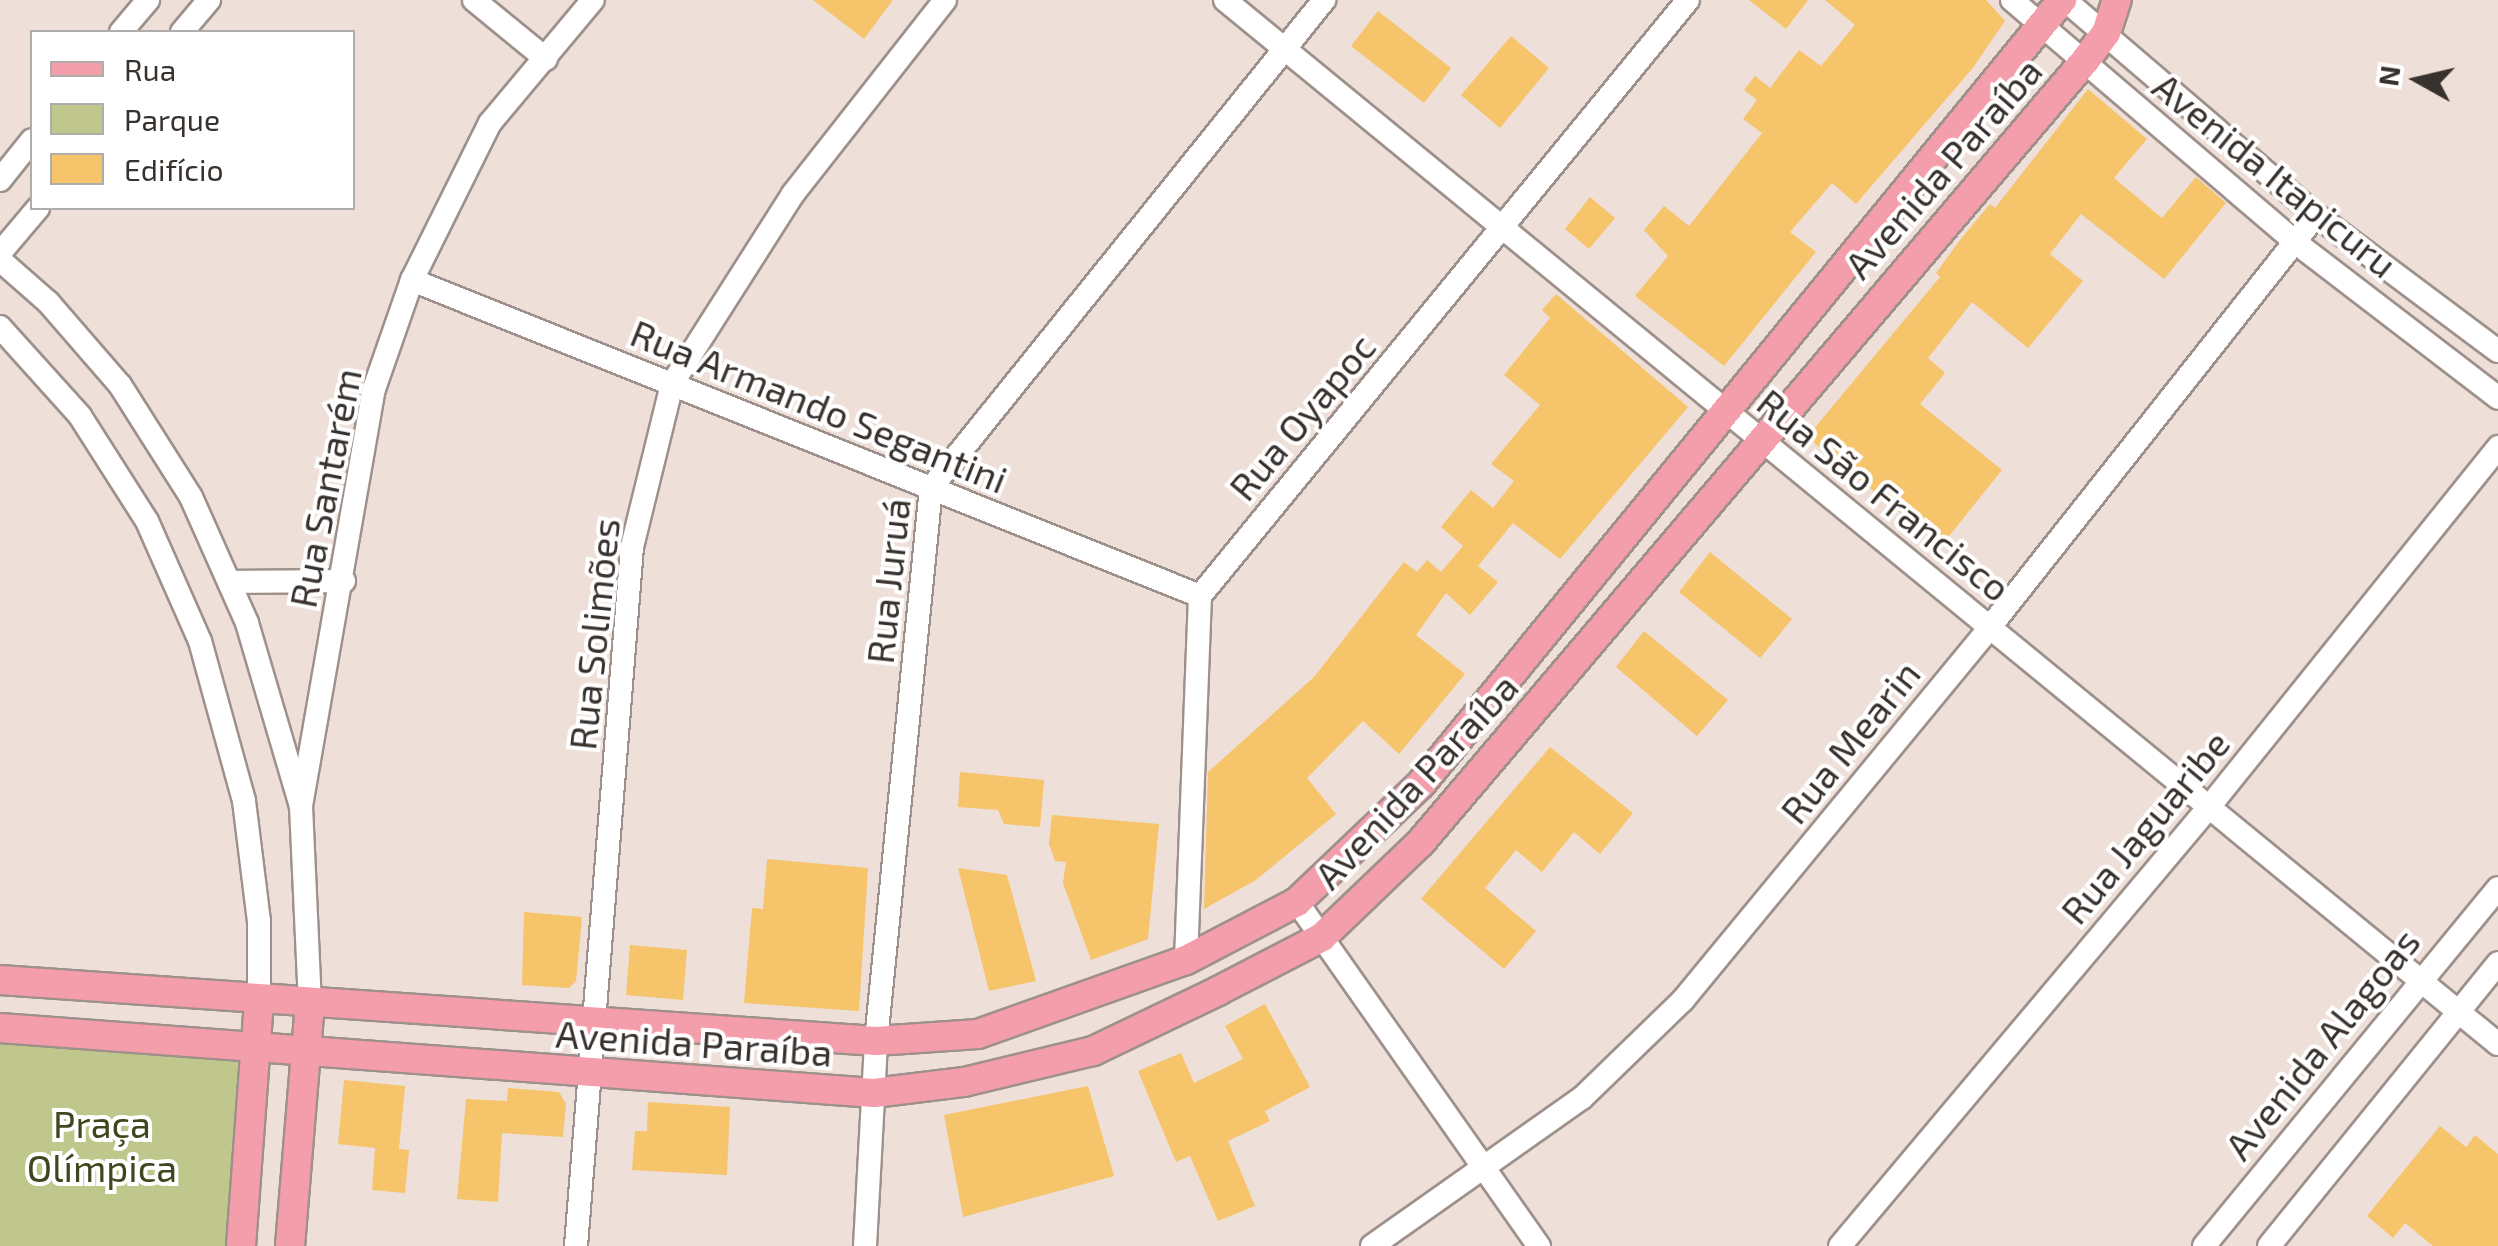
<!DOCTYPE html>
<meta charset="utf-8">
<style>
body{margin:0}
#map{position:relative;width:2498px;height:1246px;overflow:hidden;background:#eedfd8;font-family:"Exo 2",sans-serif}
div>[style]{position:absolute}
.green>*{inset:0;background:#bfc78c}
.building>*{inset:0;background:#f6c46a}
.roads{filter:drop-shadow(2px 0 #9e908a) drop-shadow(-2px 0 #9e908a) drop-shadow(0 2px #9e908a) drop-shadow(0 -2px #9e908a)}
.minor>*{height:22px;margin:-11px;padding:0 11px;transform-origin:11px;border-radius:11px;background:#fff}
.major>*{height:28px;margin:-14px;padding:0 14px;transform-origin:14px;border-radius:14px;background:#f49eac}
span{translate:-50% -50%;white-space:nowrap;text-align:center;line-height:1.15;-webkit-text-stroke:8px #fff;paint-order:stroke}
.street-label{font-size:38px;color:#38322f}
.park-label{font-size:38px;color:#42461e}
.legend{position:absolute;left:30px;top:30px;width:325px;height:180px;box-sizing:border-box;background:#fff;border:2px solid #afadac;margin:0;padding:12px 18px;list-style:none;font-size:30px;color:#38322f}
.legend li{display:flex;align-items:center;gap:20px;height:50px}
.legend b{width:50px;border:2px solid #afadac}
.north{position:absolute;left:2368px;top:30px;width:100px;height:100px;-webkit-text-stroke:8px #fff;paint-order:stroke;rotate:278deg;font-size:28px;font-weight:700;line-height:40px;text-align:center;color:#38322f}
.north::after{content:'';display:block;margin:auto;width:35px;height:45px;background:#38322f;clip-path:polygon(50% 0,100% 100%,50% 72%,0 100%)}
</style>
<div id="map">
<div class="green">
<i style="clip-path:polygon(0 1036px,248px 1058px,233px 1246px,0 1246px)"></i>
</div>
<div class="building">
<i style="clip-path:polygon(813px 0,893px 0,864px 39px)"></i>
<i style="clip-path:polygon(1749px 0,1808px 0,1786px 29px)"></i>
<i style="clip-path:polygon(1825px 0,1986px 0,2005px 21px,1972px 69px,1856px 204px,1832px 183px,1790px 232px,1816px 252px,1724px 366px,1635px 296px,1668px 256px,1644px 230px,1664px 206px,1689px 226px,1762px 133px,1743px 119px,1757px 100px,1744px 90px,1755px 76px,1770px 88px,1799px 50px,1821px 66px,1855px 25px)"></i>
<i style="clip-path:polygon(1378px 11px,1451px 68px,1424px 103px,1351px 46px)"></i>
<i style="clip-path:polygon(1511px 36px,1549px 68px,1500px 128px,1461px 95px)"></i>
<i style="clip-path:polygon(2088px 89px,2147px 139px,2114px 178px,2162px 218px,2196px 177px,2226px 203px,2164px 279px,2081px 214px,2050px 254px,2083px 281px,2028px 348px,1972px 302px,1928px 358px,1945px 373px,1920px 404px,2002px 470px,1941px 546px,1807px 437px,1940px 277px,1936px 273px,1960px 240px,1990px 204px,1995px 208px)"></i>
<i style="clip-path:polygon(1590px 197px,1615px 218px,1589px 249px,1565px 229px)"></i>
<i style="clip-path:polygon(1556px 294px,1688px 407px,1560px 559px,1513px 523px,1478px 566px,1498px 582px,1470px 615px,1446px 593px,1416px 635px,1465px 674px,1399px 754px,1363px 721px,1307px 778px,1336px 814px,1256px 880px,1204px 909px,1208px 772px,1314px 677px,1404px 562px,1417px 572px,1427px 560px,1441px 572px,1463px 546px,1441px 527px,1471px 490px,1493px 508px,1514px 481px,1491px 464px,1540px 405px,1504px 375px,1550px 318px,1542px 310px)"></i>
<i style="clip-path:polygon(1710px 552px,1792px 619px,1760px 658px,1679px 592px)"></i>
<i style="clip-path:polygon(1644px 631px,1728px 700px,1697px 736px,1616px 667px)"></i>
<i style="clip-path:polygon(1550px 747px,1633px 813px,1600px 854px,1574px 832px,1542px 872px,1516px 850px,1485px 888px,1536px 931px,1504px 969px,1421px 899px)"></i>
<i style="clip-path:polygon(960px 772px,1044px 780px,1040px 827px,1004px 824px,998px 810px,958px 807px)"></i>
<i style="clip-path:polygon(1052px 815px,1159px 824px,1148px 939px,1091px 960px,1063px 883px,1066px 862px,1055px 861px,1049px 844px)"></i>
<i style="clip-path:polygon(767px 859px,868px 868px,859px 1011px,744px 1003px,752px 908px,763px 909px)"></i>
<i style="clip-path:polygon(958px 868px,1007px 875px,1036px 981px,989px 991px)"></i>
<i style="clip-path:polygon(524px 912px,582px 917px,576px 981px,569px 988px,522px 985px)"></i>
<i style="clip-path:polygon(630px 945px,687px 950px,683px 1000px,626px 995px)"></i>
<i style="clip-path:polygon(1265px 1004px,1310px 1087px,1265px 1111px,1270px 1121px,1228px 1141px,1255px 1206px,1218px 1221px,1190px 1156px,1176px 1162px,1138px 1071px,1181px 1053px,1194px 1083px,1243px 1059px,1225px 1026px)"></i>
<i style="clip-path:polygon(344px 1080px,405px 1086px,399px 1149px,409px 1150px,405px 1193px,372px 1190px,375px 1148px,338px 1144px)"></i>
<i style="clip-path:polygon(1088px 1086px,1114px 1176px,963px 1217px,944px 1115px)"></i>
<i style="clip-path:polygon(508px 1088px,559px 1092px,566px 1104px,563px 1137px,502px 1133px,498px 1202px,457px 1199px,466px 1099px,507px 1101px)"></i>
<i style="clip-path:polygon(648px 1102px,730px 1107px,727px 1175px,632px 1170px,635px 1131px,647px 1131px)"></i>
<i style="clip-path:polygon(2440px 1126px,2466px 1147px,2475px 1135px,2498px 1154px,2498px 1246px,2433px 1246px,2405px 1223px,2393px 1238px,2367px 1216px)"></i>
</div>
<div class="roads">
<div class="minor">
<i style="left:474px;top:0;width:93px;rotate:39.3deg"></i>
<i style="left:1225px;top:0;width:1646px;rotate:39.36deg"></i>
<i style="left:2012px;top:0;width:372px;rotate:40.5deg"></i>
<i style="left:2295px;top:242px;width:256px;rotate:37.5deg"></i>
<i style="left:2065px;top:0;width:330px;rotate:40.6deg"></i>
<i style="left:2316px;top:215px;width:227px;rotate:36.8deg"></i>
<i style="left:121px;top:32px;width:42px;rotate:-49.8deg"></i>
<i style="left:182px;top:32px;width:42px;rotate:-49.8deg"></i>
<i style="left:0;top:180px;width:51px;rotate:-51.3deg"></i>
<i style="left:0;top:253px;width:59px;rotate:-49.8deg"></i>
<i style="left:0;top:260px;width:64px;rotate:41.2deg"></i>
<i style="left:48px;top:302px;width:110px;rotate:49.1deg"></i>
<i style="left:120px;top:385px;width:133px;rotate:57.6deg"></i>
<i style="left:191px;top:497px;width:138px;rotate:66deg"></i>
<i style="left:247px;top:623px;width:191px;rotate:73.6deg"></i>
<i style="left:301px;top:806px;width:197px;rotate:87.4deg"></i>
<i style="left:412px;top:280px;width:849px;rotate:21.85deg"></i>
<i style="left:0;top:327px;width:120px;rotate:48deg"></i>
<i style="left:80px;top:416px;width:125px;rotate:57.5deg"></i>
<i style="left:147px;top:521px;width:131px;rotate:66.2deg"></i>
<i style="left:200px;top:641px;width:166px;rotate:74.6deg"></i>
<i style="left:244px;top:801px;width:121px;rotate:82.9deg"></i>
<i style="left:259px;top:921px;width:80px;rotate:90deg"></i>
<i style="left:229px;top:582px;width:115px;rotate:-0.5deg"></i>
<i style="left:301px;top:806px;width:423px;rotate:-80.1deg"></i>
<i style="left:374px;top:389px;width:115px;rotate:-70.8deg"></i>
<i style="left:412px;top:280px;width:175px;rotate:-63.6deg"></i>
<i style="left:490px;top:123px;width:160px;rotate:-50.1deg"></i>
<i style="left:1297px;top:902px;width:421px;rotate:54.9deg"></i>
<i style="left:1186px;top:960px;width:364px;rotate:-87.8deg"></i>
<i style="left:1200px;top:596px;width:770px;rotate:-50.69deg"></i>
<i style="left:576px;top:1246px;width:701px;rotate:-85.42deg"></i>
<i style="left:632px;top:547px;width:168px;rotate:-76.2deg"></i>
<i style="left:672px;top:384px;width:225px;rotate:-57.5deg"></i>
<i style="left:793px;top:194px;width:246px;rotate:-51.9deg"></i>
<i style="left:865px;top:1246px;width:205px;rotate:-86.9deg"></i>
<i style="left:876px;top:1041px;width:556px;rotate:-84.32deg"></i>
<i style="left:931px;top:488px;width:627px;rotate:-51.15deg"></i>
<i style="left:1372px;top:1246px;width:257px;rotate:-35.2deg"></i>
<i style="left:1582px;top:1098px;width:141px;rotate:-44.1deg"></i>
<i style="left:1683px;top:1000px;width:483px;rotate:-50.5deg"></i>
<i style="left:1990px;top:627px;width:525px;rotate:-51.65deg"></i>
<i style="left:1840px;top:1246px;width:573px;rotate:-49.95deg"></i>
<i style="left:2209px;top:807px;width:462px;rotate:-51.2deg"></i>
<i style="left:2204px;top:1246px;width:463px;rotate:-50.6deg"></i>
<i style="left:2269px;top:1246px;width:364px;rotate:-51deg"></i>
</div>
<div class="major">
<i style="left:0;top:980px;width:878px;rotate:3.98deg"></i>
<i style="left:876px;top:1041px;width:102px;rotate:-3.9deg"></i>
<i style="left:978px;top:1034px;width:221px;rotate:-19.6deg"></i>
<i style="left:1186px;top:960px;width:125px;rotate:-27.6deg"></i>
<i style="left:1297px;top:902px;width:171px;rotate:-43.6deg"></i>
<i style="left:1421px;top:784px;width:1013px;rotate:-50.73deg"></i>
<i style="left:0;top:1028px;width:876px;rotate:4.25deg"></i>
<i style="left:874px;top:1093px;width:91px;rotate:-7deg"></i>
<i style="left:964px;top:1082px;width:133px;rotate:-13.5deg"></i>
<i style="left:1093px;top:1051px;width:139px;rotate:-25.6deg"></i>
<i style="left:1218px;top:991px;width:117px;rotate:-27.4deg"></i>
<i style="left:1322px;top:937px;width:137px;rotate:-43.8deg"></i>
<i style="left:1421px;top:842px;width:1024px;rotate:-49.64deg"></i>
<i style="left:2084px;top:62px;width:36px;rotate:-53deg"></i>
<i style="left:2106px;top:33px;width:35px;rotate:-72deg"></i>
<i style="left:241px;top:1246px;width:246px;rotate:-85.8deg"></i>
<i style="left:290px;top:1246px;width:244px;rotate:-85.3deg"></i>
</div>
</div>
<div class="street-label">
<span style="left:1943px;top:168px;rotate:-49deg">Avenida Paraíba</span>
<span style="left:2275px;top:175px;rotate:39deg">Avenida Itapicuru</span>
<span style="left:819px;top:406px;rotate:22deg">Rua Armando Segantini</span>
<span style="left:1302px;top:417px;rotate:-50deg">Rua Oyapoc</span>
<span style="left:325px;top:488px;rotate:-79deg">Rua Santarém</span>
<span style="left:1884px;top:495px;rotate:39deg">Rua São Francisco</span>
<span style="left:888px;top:581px;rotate:-84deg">Rua Juruá</span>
<span style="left:594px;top:634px;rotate:-84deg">Rua Solimões</span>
<span style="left:1850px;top:742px;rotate:-51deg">Rua Mearin</span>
<span style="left:1416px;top:781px;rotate:-47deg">Avenida Paraíba</span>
<span style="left:2145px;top:827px;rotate:-50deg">Rua Jaguaribe</span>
<span style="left:694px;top:1043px;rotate:4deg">Avenida Paraíba</span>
<span style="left:2322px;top:1044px;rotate:-51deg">Avenida Alagoas</span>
</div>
<div class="park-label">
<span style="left:102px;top:1146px">Praça<br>Olímpica</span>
</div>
<ul class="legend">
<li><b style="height:12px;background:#f49eac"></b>Rua</li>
<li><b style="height:28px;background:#bfc78c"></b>Parque</li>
<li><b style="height:28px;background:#f6c46a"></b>Edifício</li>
</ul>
<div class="north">N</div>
</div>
